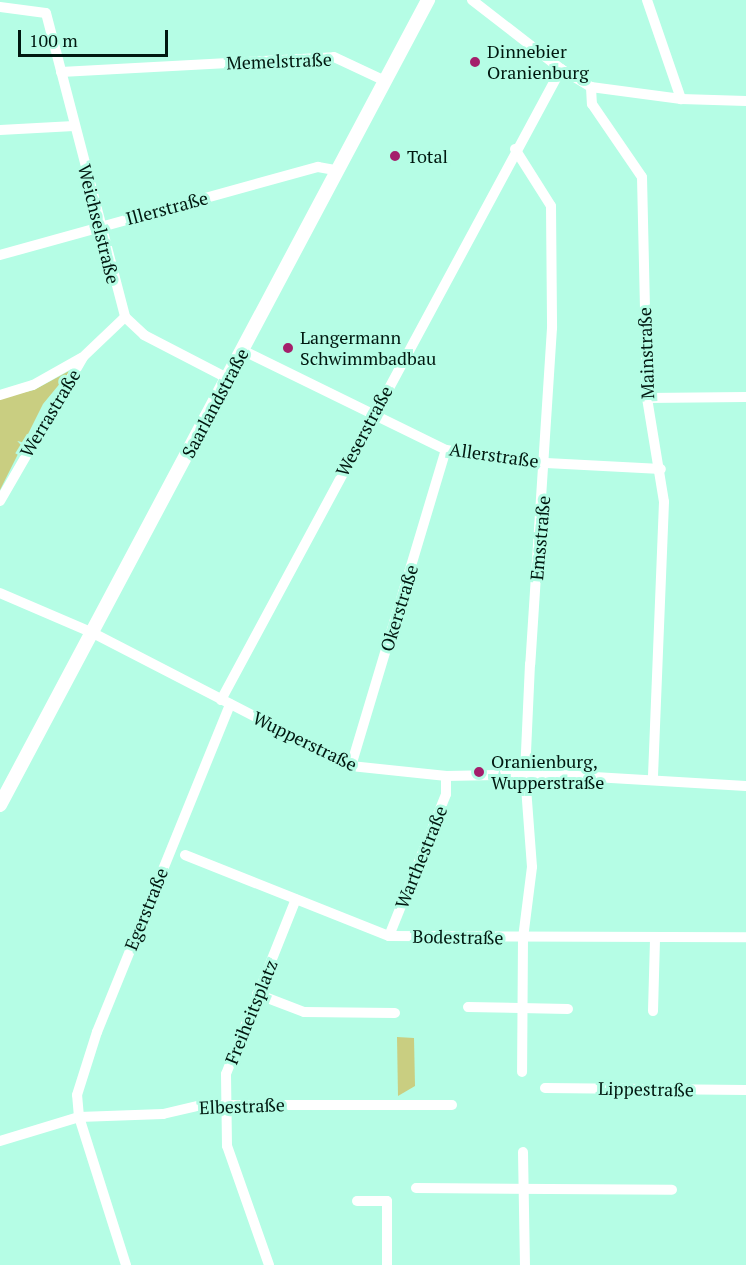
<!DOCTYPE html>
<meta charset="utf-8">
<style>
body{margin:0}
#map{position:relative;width:746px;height:1265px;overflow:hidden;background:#b5fde5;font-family:"PT Serif",serif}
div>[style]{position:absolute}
.green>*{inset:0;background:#c9ce81}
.minor>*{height:10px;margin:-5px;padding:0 5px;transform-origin:5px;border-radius:5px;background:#fff}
.tertiary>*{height:14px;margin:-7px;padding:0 7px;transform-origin:7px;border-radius:7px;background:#fff}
.dots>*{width:16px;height:16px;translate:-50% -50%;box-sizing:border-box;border:3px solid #b5fde5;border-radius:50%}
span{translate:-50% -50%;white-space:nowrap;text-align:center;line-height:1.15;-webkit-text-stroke:6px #b5fde5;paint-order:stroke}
.poi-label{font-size:18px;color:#001810}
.left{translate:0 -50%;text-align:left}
.street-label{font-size:18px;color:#001810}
.scale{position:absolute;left:18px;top:30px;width:150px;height:27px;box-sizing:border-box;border:3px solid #001810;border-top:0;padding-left:8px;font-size:18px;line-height:21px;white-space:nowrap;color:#001810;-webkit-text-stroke:4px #b5fde5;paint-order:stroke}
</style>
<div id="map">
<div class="green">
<i style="clip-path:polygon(71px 370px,43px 404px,0 490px,0 398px,34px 390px)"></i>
<i style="clip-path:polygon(397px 1037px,414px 1038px,415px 1086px,398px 1096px)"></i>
</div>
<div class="minor">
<i style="left:472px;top:0;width:113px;rotate:37.8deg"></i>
<i style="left:561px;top:69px;width:35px;rotate:31deg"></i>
<i style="left:591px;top:87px;width:17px;rotate:87deg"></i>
<i style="left:592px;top:104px;width:88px;rotate:55.6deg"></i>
<i style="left:642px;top:177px;width:221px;rotate:88.7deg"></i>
<i style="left:647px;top:398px;width:105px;rotate:80.7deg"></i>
<i style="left:664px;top:502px;width:278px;rotate:92.3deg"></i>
<i style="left:647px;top:0;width:105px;rotate:71deg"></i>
<i style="left:0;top:7px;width:46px;rotate:7.4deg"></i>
<i style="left:46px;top:13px;width:314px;rotate:75.4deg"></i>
<i style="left:125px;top:317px;width:26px;rotate:43deg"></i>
<i style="left:144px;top:335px;width:93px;rotate:27.4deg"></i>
<i style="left:61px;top:72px;width:273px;rotate:-3.1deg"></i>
<i style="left:334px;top:57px;width:56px;rotate:25.2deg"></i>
<i style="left:591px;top:87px;width:91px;rotate:7.6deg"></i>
<i style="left:681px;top:99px;width:65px;rotate:1.8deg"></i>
<i style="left:0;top:130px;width:74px;rotate:-3.1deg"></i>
<i style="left:515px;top:149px;width:67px;rotate:57.7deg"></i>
<i style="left:551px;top:206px;width:122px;rotate:89.5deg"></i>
<i style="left:552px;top:328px;width:337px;rotate:93.7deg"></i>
<i style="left:530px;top:664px;width:110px;rotate:92.6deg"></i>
<i style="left:525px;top:774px;width:93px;rotate:85.7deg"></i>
<i style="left:532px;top:867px;width:72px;rotate:97.2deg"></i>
<i style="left:523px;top:938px;width:134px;rotate:90.4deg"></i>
<i style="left:0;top:255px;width:330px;rotate:-15.5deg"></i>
<i style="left:318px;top:167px;width:17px;rotate:10deg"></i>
<i style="left:242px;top:350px;width:227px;rotate:26.1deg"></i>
<i style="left:446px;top:450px;width:101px;rotate:7.4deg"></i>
<i style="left:546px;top:463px;width:115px;rotate:3deg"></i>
<i style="left:0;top:395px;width:34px;rotate:-17deg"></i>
<i style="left:33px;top:385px;width:55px;rotate:-29.4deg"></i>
<i style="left:647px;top:398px;width:99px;rotate:-0.6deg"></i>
<i style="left:0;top:501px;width:166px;rotate:-60deg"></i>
<i style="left:83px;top:357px;width:58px;rotate:-43.6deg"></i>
<i style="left:0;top:593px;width:101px;rotate:23.3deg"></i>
<i style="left:93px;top:633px;width:290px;rotate:27.3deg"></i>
<i style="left:351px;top:766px;width:96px;rotate:6deg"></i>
<i style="left:446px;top:776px;width:98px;rotate:-1.2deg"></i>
<i style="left:544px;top:774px;width:202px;rotate:3.4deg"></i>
<i style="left:221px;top:700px;width:717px;rotate:-61.68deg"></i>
<i style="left:351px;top:766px;width:330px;rotate:-73.3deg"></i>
<i style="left:185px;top:855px;width:219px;rotate:21.7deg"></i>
<i style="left:389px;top:936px;width:357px;rotate:0.2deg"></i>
<i style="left:389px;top:936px;width:153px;rotate:-68.1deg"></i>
<i style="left:446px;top:794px;width:18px;rotate:-90deg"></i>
<i style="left:257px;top:994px;width:50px;rotate:21deg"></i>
<i style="left:304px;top:1012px;width:91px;rotate:0.6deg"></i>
<i style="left:468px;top:1007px;width:100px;rotate:1.1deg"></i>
<i style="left:653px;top:1011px;width:73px;rotate:-88.4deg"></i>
<i style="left:545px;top:1088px;width:201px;rotate:0.6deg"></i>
<i style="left:0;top:1141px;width:83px;rotate:-16.9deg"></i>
<i style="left:79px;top:1117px;width:84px;rotate:-2deg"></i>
<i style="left:163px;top:1114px;width:39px;rotate:-13deg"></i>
<i style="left:201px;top:1105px;width:251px"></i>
<i style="left:523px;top:1152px;width:113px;rotate:89deg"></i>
<i style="left:416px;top:1188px;width:256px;rotate:0.4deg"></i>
<i style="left:357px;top:1201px;width:30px"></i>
<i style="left:387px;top:1201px;width:64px;rotate:90deg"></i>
<i style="left:126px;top:1265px;width:155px;rotate:-107.6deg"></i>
<i style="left:79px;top:1117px;width:22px;rotate:-95deg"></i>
<i style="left:77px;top:1095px;width:66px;rotate:-72.4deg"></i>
<i style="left:97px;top:1032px;width:354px;rotate:-67.9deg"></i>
<i style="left:269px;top:1265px;width:126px;rotate:-109.4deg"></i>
<i style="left:227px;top:1146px;width:72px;rotate:-90.8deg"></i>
<i style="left:226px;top:1074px;width:188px;rotate:-68.2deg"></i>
</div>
<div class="tertiary">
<i style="left:0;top:805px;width:912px;rotate:-62deg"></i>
</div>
<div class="dots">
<i style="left:475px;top:62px;background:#a41f6b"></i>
<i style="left:395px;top:156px;background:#a41f6b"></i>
<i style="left:288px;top:348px;background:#a41f6b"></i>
<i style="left:479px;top:772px;background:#a41f6b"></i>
</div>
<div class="poi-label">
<span class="left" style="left:487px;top:62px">Dinnebier<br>Oranienburg</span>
<span class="left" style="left:407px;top:156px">Total</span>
<span class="left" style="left:300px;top:348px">Langermann<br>Schwimmbadbau</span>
<span class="left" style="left:491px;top:772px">Oranienburg,<br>Wupperstraße</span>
</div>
<div class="street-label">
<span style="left:279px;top:61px;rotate:-2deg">Memelstraße</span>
<span style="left:167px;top:208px;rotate:-15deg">Illerstraße</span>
<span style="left:99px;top:224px;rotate:76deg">Weichselstraße</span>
<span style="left:646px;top:353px;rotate:-92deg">Mainstraße</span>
<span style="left:215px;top:403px;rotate:-62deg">Saarlandstraße</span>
<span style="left:50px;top:413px;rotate:-59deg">Werrastraße</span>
<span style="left:364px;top:431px;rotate:-62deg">Weserstraße</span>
<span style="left:494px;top:455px;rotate:8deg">Allerstraße</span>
<span style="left:540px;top:538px;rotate:-85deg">Emsstraße</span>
<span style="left:399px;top:608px;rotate:-73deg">Okerstraße</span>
<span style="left:305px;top:741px;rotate:26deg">Wupperstraße</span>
<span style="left:421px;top:857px;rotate:-68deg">Warthestraße</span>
<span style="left:146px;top:909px;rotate:-68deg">Egerstraße</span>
<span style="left:458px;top:937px;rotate:1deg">Bodestraße</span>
<span style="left:251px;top:1012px;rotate:-68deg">Freiheitsplatz</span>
<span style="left:646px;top:1089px;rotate:1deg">Lippestraße</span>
<span style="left:242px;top:1106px;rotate:-2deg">Elbestraße</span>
</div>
<div class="scale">100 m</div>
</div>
